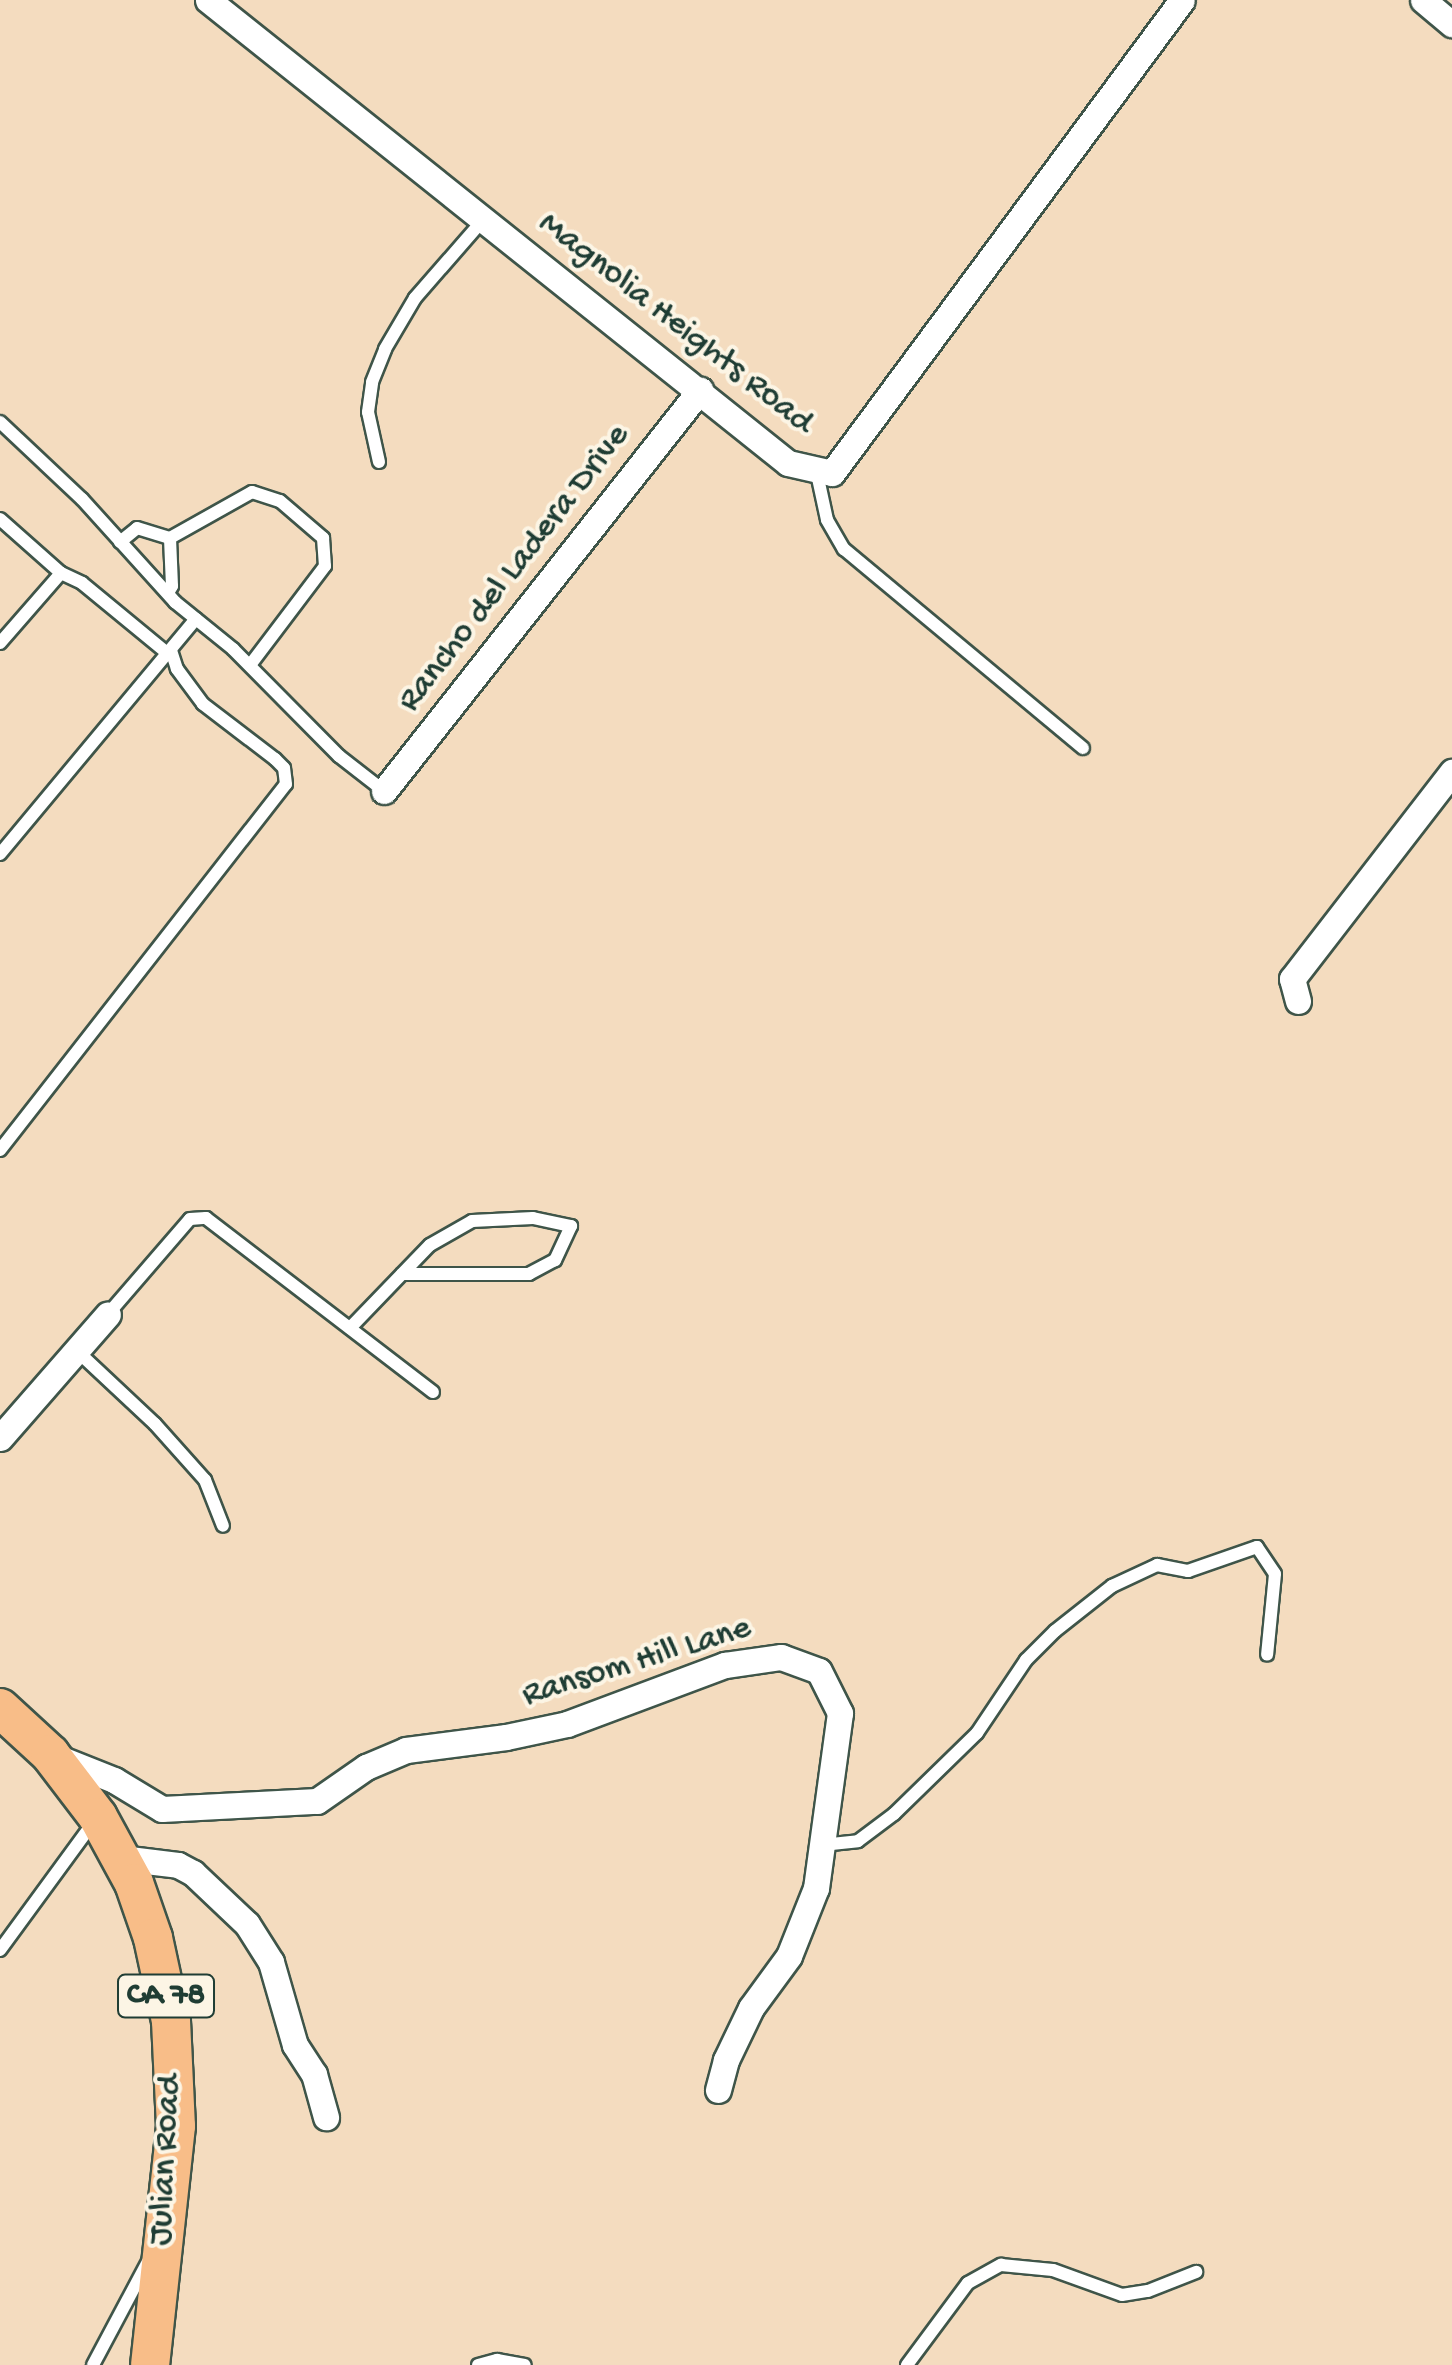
<!DOCTYPE html>
<style>
body{margin:0}
#map{position:relative;width:1452px;height:2365px;overflow:hidden;background:#f4dcbf;font-family:"Gochi Hand",sans-serif}
div>[style]{position:absolute}
.roads{filter:drop-shadow(2px 0 #3f5549) drop-shadow(-2px 0 #3f5549) drop-shadow(0 2px #3f5549) drop-shadow(0 -2px #3f5549)}
.lane>*{height:12px;margin:-6px;padding:0 6px;transform-origin:6px;border-radius:6px;background:#fff}
.street>*{height:25px;margin:-12.5px;padding:0 12.5px;transform-origin:12.5px;border-radius:12.5px;background:#fff}
.primary>*{height:38px;margin:-19px;padding:0 19px;transform-origin:19px;border-radius:19px;background:#f8bd88}
span{translate:-50% -50%;white-space:nowrap;text-align:center;line-height:1.15;-webkit-text-stroke:8px #fcf5e5;paint-order:stroke}
.shield-label span{padding:2px 8px;background:#fcf5e5;border:2px solid;border-radius:8px;-webkit-text-stroke-width:0}
.shield-label{font-size:32px;color:#1f3d34;font-weight:700}
.street-label{font-size:35px;color:#1f3d34}
</style>
<div id="map">
<div class="roads">
<div class="lane">
<i style="left:0;top:422px;width:112px;rotate:43.2deg"></i>
<i style="left:82px;top:499px;width:139px;rotate:47.9deg"></i>
<i style="left:175px;top:602px;width:75px;rotate:39deg"></i>
<i style="left:233px;top:649px;width:151px;rotate:45.3deg"></i>
<i style="left:339px;top:756px;width:57px;rotate:37.9deg"></i>
<i style="left:379px;top:462px;width:51px;rotate:-102.4deg"></i>
<i style="left:368px;top:412px;width:30px;rotate:-82deg"></i>
<i style="left:372px;top:382px;width:35px;rotate:-68deg"></i>
<i style="left:385px;top:349px;width:59px;rotate:-59.5deg"></i>
<i style="left:415px;top:298px;width:105px;rotate:-48.9deg"></i>
<i style="left:816px;top:469px;width:52px;rotate:77.8deg"></i>
<i style="left:827px;top:520px;width:34px;rotate:60deg"></i>
<i style="left:844px;top:549px;width:311px;rotate:39.8deg"></i>
<i style="left:0;top:519px;width:81px;rotate:41.5deg"></i>
<i style="left:120px;top:542px;width:22px;rotate:-39deg"></i>
<i style="left:137px;top:528px;width:34px;rotate:17deg"></i>
<i style="left:170px;top:538px;width:94px;rotate:-29.3deg"></i>
<i style="left:252px;top:492px;width:29px;rotate:18deg"></i>
<i style="left:280px;top:501px;width:57px;rotate:40.7deg"></i>
<i style="left:323px;top:538px;width:28px;rotate:86deg"></i>
<i style="left:325px;top:566px;width:124px;rotate:127.1deg"></i>
<i style="left:168px;top:593px;width:8px;rotate:-60deg"></i>
<i style="left:172px;top:586px;width:48px;rotate:-92.4deg"></i>
<i style="left:0;top:643px;width:93px;rotate:-48.9deg"></i>
<i style="left:61px;top:573px;width:23px;rotate:25deg"></i>
<i style="left:82px;top:583px;width:112px;rotate:39.5deg"></i>
<i style="left:0;top:854px;width:306px;rotate:-50.2deg"></i>
<i style="left:0;top:1150px;width:464px;rotate:-52deg"></i>
<i style="left:286px;top:784px;width:16px;rotate:-97deg"></i>
<i style="left:284px;top:768px;width:13px;rotate:-135deg"></i>
<i style="left:275px;top:759px;width:91px;rotate:-142.6deg"></i>
<i style="left:203px;top:704px;width:44px;rotate:-126.6deg"></i>
<i style="left:177px;top:669px;width:20px;rotate:-108deg"></i>
<i style="left:108px;top:1314px;width:125px;rotate:-49.2deg"></i>
<i style="left:190px;top:1219px;width:16px;rotate:-4deg"></i>
<i style="left:206px;top:1218px;width:286px;rotate:37.5deg"></i>
<i style="left:350px;top:1328px;width:115px;rotate:-46.1deg"></i>
<i style="left:430px;top:1245px;width:48px;rotate:-29.7deg"></i>
<i style="left:472px;top:1221px;width:61px;rotate:-2.8deg"></i>
<i style="left:533px;top:1218px;width:39px;rotate:12deg"></i>
<i style="left:571px;top:1226px;width:38px;rotate:115deg"></i>
<i style="left:555px;top:1260px;width:30px;rotate:152deg"></i>
<i style="left:529px;top:1274px;width:127px;rotate:180deg"></i>
<i style="left:76px;top:1350px;width:108px;rotate:43.1deg"></i>
<i style="left:155px;top:1424px;width:75px;rotate:48.2deg"></i>
<i style="left:205px;top:1480px;width:49px;rotate:68.6deg"></i>
<i style="left:822px;top:1845px;width:36px;rotate:-6deg"></i>
<i style="left:858px;top:1841px;width:45px;rotate:-36.9deg"></i>
<i style="left:894px;top:1814px;width:116px;rotate:-44.3deg"></i>
<i style="left:977px;top:1733px;width:88px;rotate:-56.1deg"></i>
<i style="left:1026px;top:1660px;width:41px;rotate:-45deg"></i>
<i style="left:1055px;top:1631px;width:73px;rotate:-38.3deg"></i>
<i style="left:1112px;top:1586px;width:50px;rotate:-25deg"></i>
<i style="left:1157px;top:1565px;width:32px;rotate:11deg"></i>
<i style="left:1188px;top:1571px;width:73px;rotate:-19.2deg"></i>
<i style="left:1257px;top:1547px;width:32px;rotate:56deg"></i>
<i style="left:1275px;top:1574px;width:81px;rotate:95.6deg"></i>
<i style="left:0;top:1950px;width:157px;rotate:-53.8deg"></i>
<i style="left:93px;top:2365px;width:121px;rotate:-62deg"></i>
<i style="left:478px;top:2365px;width:20px;rotate:-15deg"></i>
<i style="left:497px;top:2360px;width:28px;rotate:10deg"></i>
<i style="left:907px;top:2365px;width:102px;rotate:-53.4deg"></i>
<i style="left:968px;top:2283px;width:38px;rotate:-29deg"></i>
<i style="left:1001px;top:2265px;width:52px;rotate:5.5deg"></i>
<i style="left:1053px;top:2270px;width:73px;rotate:19.9deg"></i>
<i style="left:1122px;top:2295px;width:26px;rotate:-9deg"></i>
<i style="left:1148px;top:2291px;width:52px;rotate:-21.6deg"></i>
</div>
<div class="street">
<i style="left:208px;top:0;width:742px;rotate:38.6deg"></i>
<i style="left:788px;top:463px;width:45px;rotate:12.8deg"></i>
<i style="left:832px;top:473px;width:588px;rotate:-53.5deg"></i>
<i style="left:1423px;top:0;width:38px;rotate:40deg"></i>
<i style="left:384px;top:791px;width:511px;rotate:-51.76deg"></i>
<i style="left:1298px;top:1001px;width:23px;rotate:-105deg"></i>
<i style="left:1292px;top:979px;width:262px;rotate:-52.3deg"></i>
<i style="left:0;top:1438px;width:164px;rotate:-48.9deg"></i>
<i style="left:54px;top:1756px;width:65px;rotate:21.8deg"></i>
<i style="left:114px;top:1780px;width:56px;rotate:31.1deg"></i>
<i style="left:162px;top:1809px;width:155px;rotate:-3deg"></i>
<i style="left:317px;top:1801px;width:60px;rotate:-34.8deg"></i>
<i style="left:366px;top:1767px;width:43px;rotate:-23deg"></i>
<i style="left:406px;top:1750px;width:101px;rotate:-7.4deg"></i>
<i style="left:506px;top:1737px;width:62px;rotate:-12deg"></i>
<i style="left:567px;top:1724px;width:169px;rotate:-20.5deg"></i>
<i style="left:725px;top:1665px;width:57px;rotate:-8.1deg"></i>
<i style="left:781px;top:1657px;width:40px;rotate:20.2deg"></i>
<i style="left:819px;top:1671px;width:47px;rotate:63.4deg"></i>
<i style="left:840px;top:1713px;width:177px;rotate:97.8deg"></i>
<i style="left:816px;top:1888px;width:73px;rotate:111.7deg"></i>
<i style="left:789px;top:1956px;width:64px;rotate:126.2deg"></i>
<i style="left:751px;top:2008px;width:58px;rotate:115.7deg"></i>
<i style="left:726px;top:2060px;width:31px;rotate:105deg"></i>
<i style="left:121px;top:1858px;width:57px;rotate:7deg"></i>
<i style="left:178px;top:1865px;width:17px;rotate:28deg"></i>
<i style="left:193px;top:1873px;width:74px;rotate:43.4deg"></i>
<i style="left:247px;top:1924px;width:45px;rotate:57.7deg"></i>
<i style="left:271px;top:1962px;width:86px;rotate:73.9deg"></i>
<i style="left:295px;top:2045px;width:35px;rotate:57deg"></i>
<i style="left:314px;top:2074px;width:45px;rotate:74.4deg"></i>
</div>
<div class="primary">
<i style="left:0;top:1708px;width:68px;rotate:42.6deg"></i>
<i style="left:50px;top:1754px;width:79px;rotate:52.7deg"></i>
<i style="left:98px;top:1817px;width:75px;rotate:61.4deg"></i>
<i style="left:134px;top:1883px;width:58px;rotate:70.9deg"></i>
<i style="left:153px;top:1938px;width:85px;rotate:77.8deg"></i>
<i style="left:171px;top:2021px;width:105px;rotate:87.3deg"></i>
<i style="left:176px;top:2126px;width:240px;rotate:96.2deg"></i>
</div>
</div>
<div class="shield-label">
<span style="left:166px;top:1996px">CA 78</span>
</div>
<div class="street-label">
<span style="left:675px;top:324px;rotate:38deg">Magnolia Heights Road</span>
<span style="left:515px;top:569px;rotate:-52deg">Rancho del Ladera Drive</span>
<span style="left:637px;top:1663px;rotate:-17deg">Ransom Hill Lane</span>
<span style="left:167px;top:2160px;rotate:-87deg">Julian Road</span>
</div>
</div>
